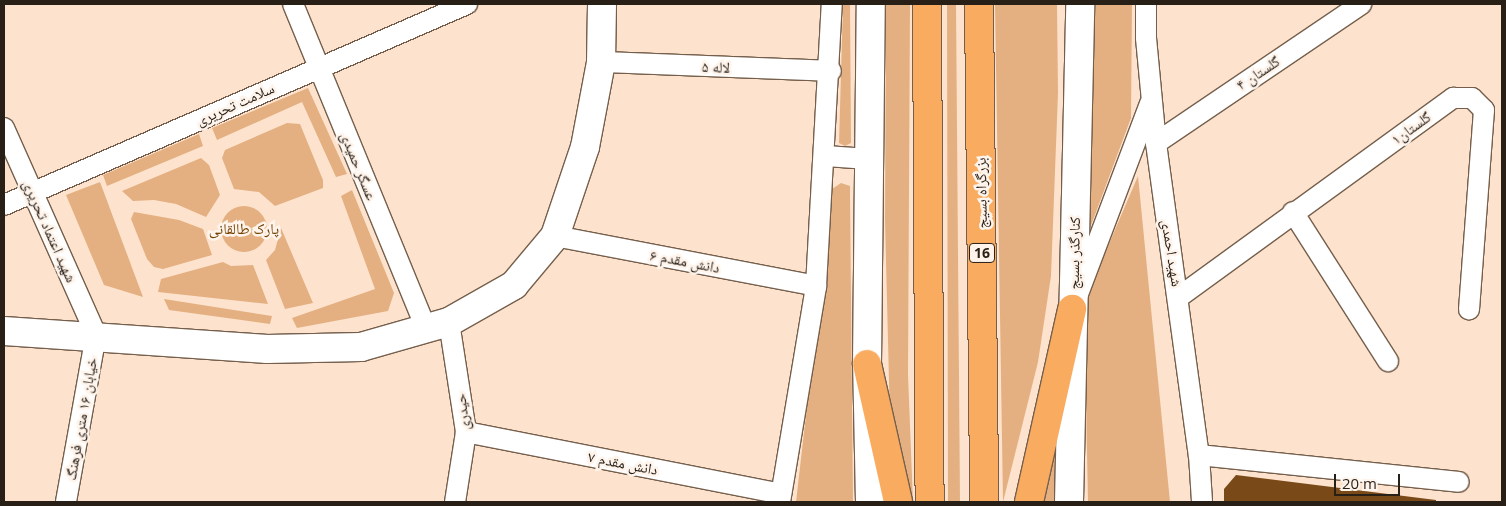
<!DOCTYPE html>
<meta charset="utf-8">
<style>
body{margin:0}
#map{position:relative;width:1506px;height:506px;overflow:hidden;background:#fde3cd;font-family:"Open Sans","Noto Naskh Arabic",sans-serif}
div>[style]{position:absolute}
.green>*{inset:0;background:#e4b081}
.round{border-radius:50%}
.shadow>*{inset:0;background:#0003}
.building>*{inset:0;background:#794a18}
.roads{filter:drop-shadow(1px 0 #755f4c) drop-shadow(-1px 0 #755f4c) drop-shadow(0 1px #755f4c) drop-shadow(0 -1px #755f4c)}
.street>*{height:20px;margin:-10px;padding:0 10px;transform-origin:10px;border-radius:10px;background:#fff}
.secondary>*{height:28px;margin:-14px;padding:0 14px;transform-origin:14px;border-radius:14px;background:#fff}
.highway>*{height:28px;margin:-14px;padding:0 14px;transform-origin:14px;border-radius:14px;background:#f9ab60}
span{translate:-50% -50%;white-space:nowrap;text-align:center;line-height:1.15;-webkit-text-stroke:5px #fef4eb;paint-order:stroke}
.shield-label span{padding:1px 4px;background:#fef4eb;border:1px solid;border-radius:4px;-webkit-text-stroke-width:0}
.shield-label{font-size:14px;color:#281f17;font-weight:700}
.street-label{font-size:15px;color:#281f17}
.park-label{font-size:15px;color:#744204}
.frame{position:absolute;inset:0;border:5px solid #281f17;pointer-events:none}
.scale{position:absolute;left:1334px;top:474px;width:66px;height:22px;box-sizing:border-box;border:2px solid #281f17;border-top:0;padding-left:6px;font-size:15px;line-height:18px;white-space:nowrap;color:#281f17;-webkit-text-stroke:4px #fef4eb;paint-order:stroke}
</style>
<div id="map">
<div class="green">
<i style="clip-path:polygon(843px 4px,850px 4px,851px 143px,845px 146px,839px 143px)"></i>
<i style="clip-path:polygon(886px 4px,910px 4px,908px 375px,913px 502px,910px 502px,890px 422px,885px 220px)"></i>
<i style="clip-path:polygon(947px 4px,956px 4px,960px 502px,948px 502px)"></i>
<i style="clip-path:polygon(995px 4px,1057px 4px,1058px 93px,1051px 276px,1038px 362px,1003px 502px)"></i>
<i style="clip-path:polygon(1091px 4px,1132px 4px,1131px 118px,1086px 239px)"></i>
<i style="clip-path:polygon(308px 88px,347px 174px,336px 177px,302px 102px,217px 140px,212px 128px)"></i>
<i style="clip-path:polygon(287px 123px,300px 124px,323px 180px,323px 188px,275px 206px,259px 192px,234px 189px,222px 158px,225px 150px)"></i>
<i style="clip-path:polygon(199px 134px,203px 146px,107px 186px,103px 175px)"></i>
<i style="clip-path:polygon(201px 158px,209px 165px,220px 195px,206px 217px,176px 204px,154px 200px,133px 201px,122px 191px)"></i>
<i style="clip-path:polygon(1138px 176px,1170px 502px,1088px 502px,1084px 302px)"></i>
<i style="clip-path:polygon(100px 182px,143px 297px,104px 285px,66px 195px)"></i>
<i style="clip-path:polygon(841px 183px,850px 186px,850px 195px,853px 502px,796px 502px,832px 189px)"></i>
<i style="clip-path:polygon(352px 190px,394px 293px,388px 311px,297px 328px,292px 318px,375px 289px,341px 196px)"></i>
<i class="round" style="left:221px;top:206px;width:46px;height:46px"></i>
<i style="clip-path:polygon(134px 212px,179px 220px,203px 229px,212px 255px,163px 269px,154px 267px,147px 259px,131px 219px)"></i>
<i style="clip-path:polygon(281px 228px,313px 303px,285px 309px,266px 260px,275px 250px)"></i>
<i style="clip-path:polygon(223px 262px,231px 266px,253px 265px,268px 304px,158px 292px,161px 279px)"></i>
<i style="clip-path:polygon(164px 299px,272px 316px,270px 324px,169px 310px)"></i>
<i style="clip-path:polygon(1055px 429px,1055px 502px,1041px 502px)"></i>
</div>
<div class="shadow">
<i style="clip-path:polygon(1225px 490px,1435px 501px,1437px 502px,1225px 502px)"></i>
</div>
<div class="building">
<i style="clip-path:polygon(1236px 475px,1436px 500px,1436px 502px,1224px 502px,1224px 489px)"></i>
</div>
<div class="roads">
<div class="street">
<i style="left:293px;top:4px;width:351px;rotate:67.7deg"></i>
<i style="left:1146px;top:4px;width:34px;rotate:90deg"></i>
<i style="left:1146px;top:38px;width:105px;rotate:84.6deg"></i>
<i style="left:1156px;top:143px;width:315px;rotate:82.2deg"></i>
<i style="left:1199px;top:455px;width:47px;rotate:86.3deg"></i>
<i style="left:601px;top:62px;width:230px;rotate:2.2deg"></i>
<i style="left:4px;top:128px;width:227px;rotate:66deg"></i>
<i style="left:96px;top:335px;width:170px;rotate:100.2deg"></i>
<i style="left:1156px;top:143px;width:248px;rotate:-34.1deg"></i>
<i style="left:825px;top:156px;width:44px;rotate:3.9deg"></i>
<i style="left:4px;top:205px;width:505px;rotate:-23.47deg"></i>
<i style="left:1293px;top:212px;width:177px;rotate:57.5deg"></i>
<i style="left:555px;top:236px;width:266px;rotate:10.8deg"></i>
<i style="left:1078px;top:294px;width:204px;rotate:-69.3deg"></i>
<i style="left:1179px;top:297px;width:339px;rotate:-36deg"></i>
<i style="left:1453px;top:98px;width:19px"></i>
<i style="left:1472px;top:98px;width:17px;rotate:45deg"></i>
<i style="left:1484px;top:110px;width:200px;rotate:94.3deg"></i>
<i style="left:449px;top:322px;width:111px;rotate:81.2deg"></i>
<i style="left:466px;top:432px;width:71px;rotate:98.9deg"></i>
<i style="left:466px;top:432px;width:321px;rotate:11.1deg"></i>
<i style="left:1199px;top:455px;width:261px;rotate:5.9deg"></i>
<i style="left:780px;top:502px;width:219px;rotate:-80.5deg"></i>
<i style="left:816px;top:286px;width:282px;rotate:-86.8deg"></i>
</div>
<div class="secondary">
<i style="left:4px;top:331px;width:264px;rotate:3.9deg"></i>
<i style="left:267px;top:349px;width:94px;rotate:-1.2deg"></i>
<i style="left:361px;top:347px;width:91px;rotate:-15.9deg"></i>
<i style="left:449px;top:322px;width:75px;rotate:-29.6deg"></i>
<i style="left:514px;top:285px;width:64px;rotate:-50.1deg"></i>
<i style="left:555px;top:236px;width:94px;rotate:-71.4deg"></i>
<i style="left:585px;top:147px;width:86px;rotate:-79.3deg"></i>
<i style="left:601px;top:62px;width:58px;rotate:-89deg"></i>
<i style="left:870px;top:502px;width:138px;rotate:-91.2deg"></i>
<i style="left:867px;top:364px;width:360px;rotate:-89.4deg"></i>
<i style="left:1069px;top:502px;width:498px;rotate:-88.7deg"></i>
</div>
<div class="highway">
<i style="left:927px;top:4px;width:498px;rotate:89.7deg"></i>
<i style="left:979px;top:4px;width:498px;rotate:89.4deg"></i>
<i style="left:867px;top:364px;width:141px;rotate:77.3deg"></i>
<i style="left:1029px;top:502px;width:198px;rotate:-77.4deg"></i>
</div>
</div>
<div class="shield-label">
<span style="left:982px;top:253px">16</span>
</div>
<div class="street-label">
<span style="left:716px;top:67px;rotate:2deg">لاله ۵</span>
<span style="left:1258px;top:73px;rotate:-34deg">گلستان ۴</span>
<span style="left:235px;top:104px;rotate:-24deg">سلامت تحریری</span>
<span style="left:1411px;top:128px;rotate:-36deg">گلستان۱</span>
<span style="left:359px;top:166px;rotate:68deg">عسگر حمیدی</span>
<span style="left:981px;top:193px;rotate:-91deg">بزرگراه بسیج</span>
<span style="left:50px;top:231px;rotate:66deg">شهید اعتماد تحریری</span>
<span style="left:1074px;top:253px;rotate:-89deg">کنارگذر بسیج</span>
<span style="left:1172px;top:253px;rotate:81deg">شهید احمدی</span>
<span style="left:685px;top:261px;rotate:11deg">دانش مقدم ۶</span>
<span style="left:462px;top:412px;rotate:-97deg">حیدری</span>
<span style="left:81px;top:419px;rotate:-80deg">خیابان ۱۶ متری فرهنگ</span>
<span style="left:623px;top:463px;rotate:11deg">دانش مقدم ۷</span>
</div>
<div class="park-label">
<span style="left:244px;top:229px">پارک طالقانی</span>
</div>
<div class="frame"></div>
<div class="scale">20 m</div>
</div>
